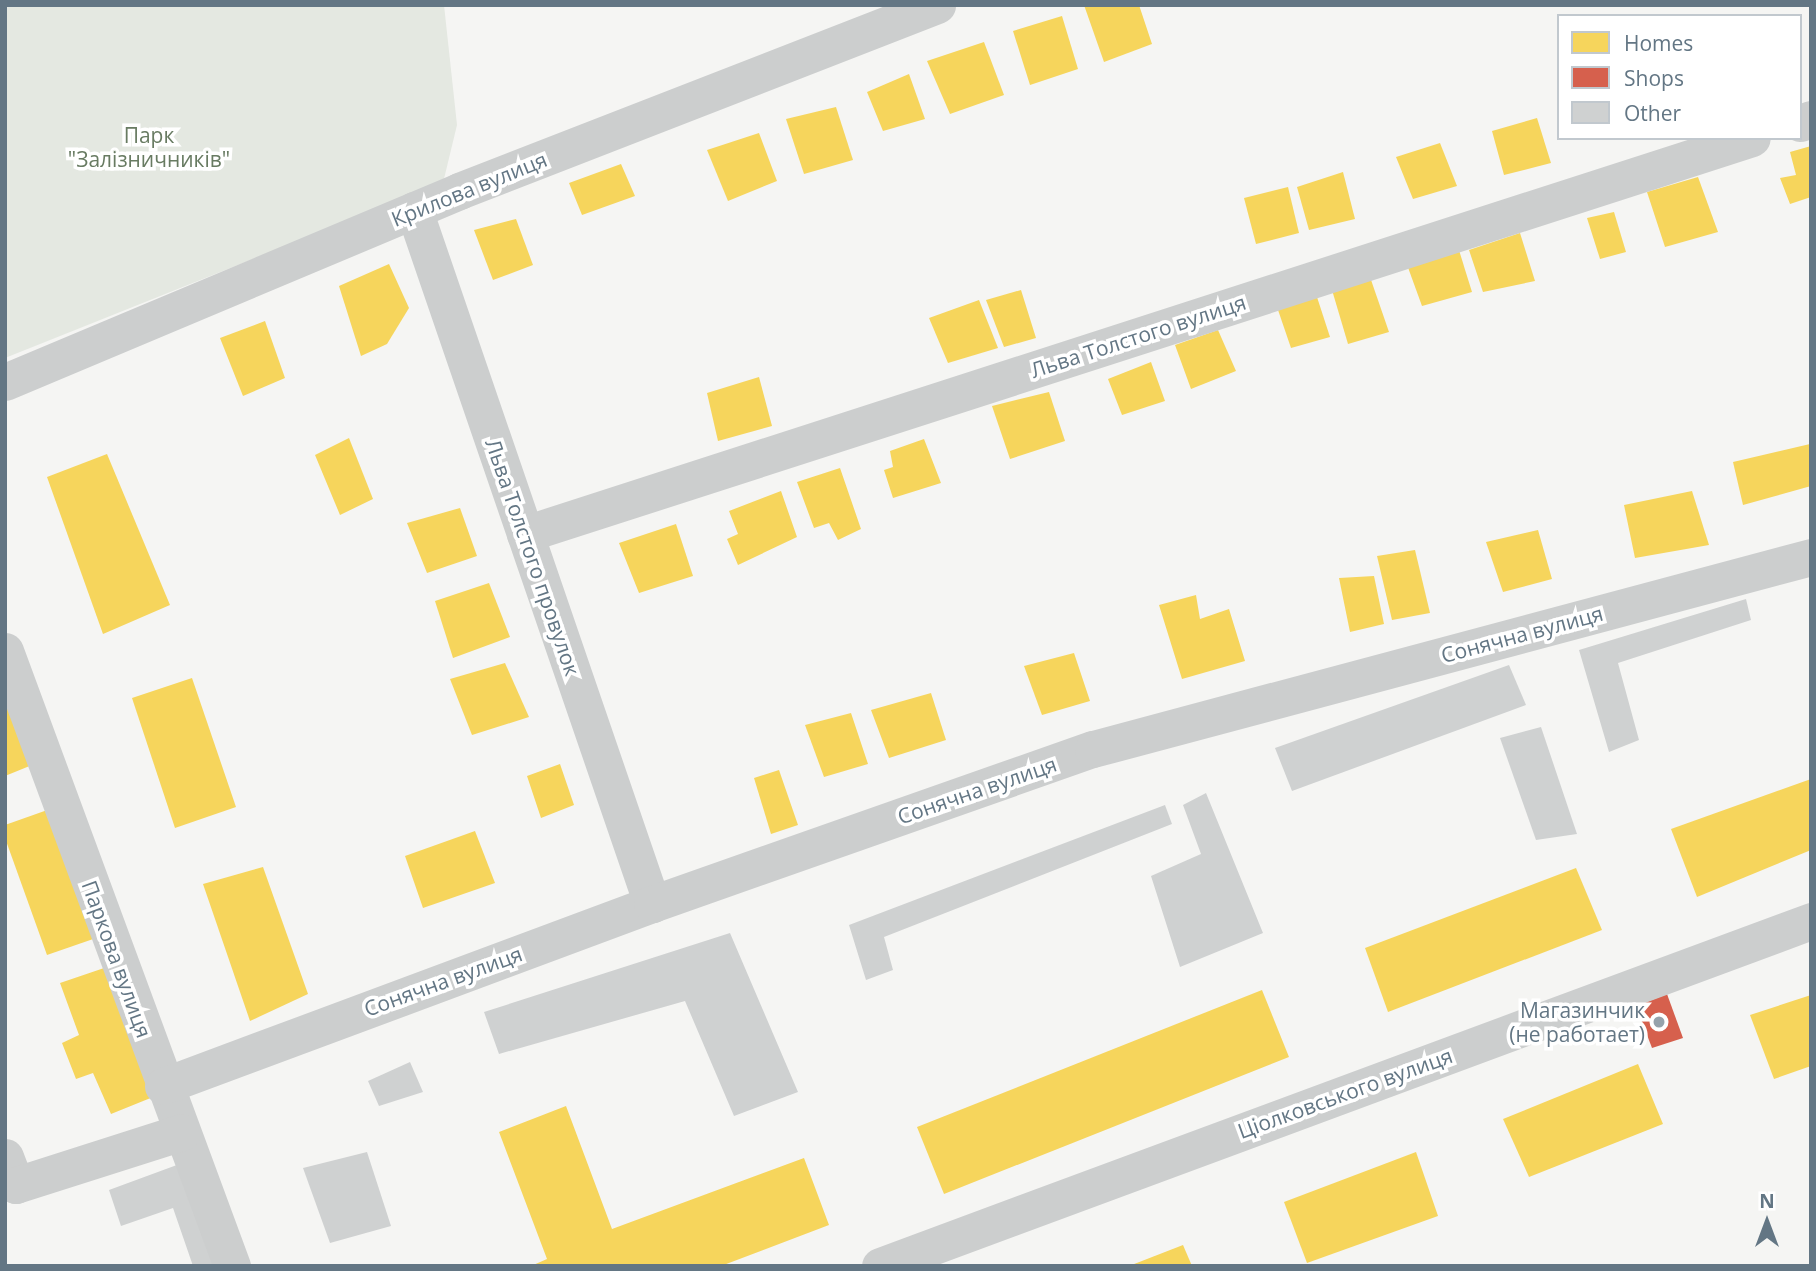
<!DOCTYPE html>
<meta charset="utf-8">
<style>
body{margin:0}
#map{position:relative;width:1816px;height:1271px;overflow:hidden;background:#f5f5f3;font-family:"Open Sans",sans-serif}
div>[style]{position:absolute}
.green>*{inset:0;background:#e4e8e1}
.homes>*{inset:0;background:#f6d55c}
.shops>*{inset:0;background:#d6604d}
.building>*{inset:0;background:#cfd1d1}
.street>*{height:37px;margin:-18.5px;padding:0 18.5px;transform-origin:18.5px;border-radius:18.5px;background:#cccece}
.dots>*{width:19px;height:19px;translate:-50% -50%;box-sizing:border-box;border:4px solid #fff;border-radius:50%}
span{translate:-50% -50%;white-space:nowrap;text-align:center;line-height:1.15;-webkit-text-stroke:7px #fff;paint-order:stroke}
.park-label{font-size:21px;color:#687b62}
.street-label{font-size:21px;color:#637684}
.poi-label{font-size:21px;color:#637684}
.right{translate:-100% -50%;text-align:right}
.frame{position:absolute;inset:0;border:7px solid #637684;pointer-events:none}
.legend{position:absolute;left:1557px;top:14px;width:245px;height:126px;box-sizing:border-box;background:#fff;border:2px solid #c1c8ce;margin:0;padding:9px 12px;list-style:none;font-size:21px;color:#637684}
.legend li{display:flex;align-items:center;gap:14px;height:35px}
.legend b{width:35px;border:2px solid #c1c8ce}
.north{position:absolute;left:1732px;top:1187px;width:70px;height:70px;-webkit-text-stroke:5px #fff;paint-order:stroke;rotate:0deg;font-size:19px;font-weight:700;line-height:28px;text-align:center;color:#637684}
.north::after{content:'';display:block;margin:auto;width:24px;height:32px;background:#637684;clip-path:polygon(50% 0,100% 100%,50% 72%,0 100%)}
</style>
<div id="map">
<div class="green">
<i style="clip-path:polygon(5px 5px,444px 5px,457px 125px,443px 183px,5px 358px)"></i>
</div>
<div class="homes">
<i style="clip-path:polygon(1084px 5px,1139px 5px,1152px 44px,1104px 62px)"></i>
<i style="clip-path:polygon(1062px 16px,1078px 69px,1030px 85px,1013px 31px)"></i>
<i style="clip-path:polygon(984px 42px,1004px 95px,950px 114px,927px 61px)"></i>
<i style="clip-path:polygon(909px 74px,925px 119px,883px 131px,867px 92px)"></i>
<i style="clip-path:polygon(836px 107px,853px 160px,804px 174px,786px 119px)"></i>
<i style="clip-path:polygon(1537px 118px,1551px 163px,1504px 175px,1492px 131px)"></i>
<i style="clip-path:polygon(759px 133px,777px 181px,728px 201px,707px 150px)"></i>
<i style="clip-path:polygon(1440px 143px,1457px 186px,1413px 199px,1396px 157px)"></i>
<i style="clip-path:polygon(1811px 146px,1811px 197px,1790px 204px,1780px 178px,1796px 175px,1790px 152px)"></i>
<i style="clip-path:polygon(621px 164px,635px 196px,582px 215px,569px 183px)"></i>
<i style="clip-path:polygon(1343px 172px,1355px 219px,1309px 230px,1297px 187px)"></i>
<i style="clip-path:polygon(1698px 177px,1718px 232px,1665px 247px,1647px 192px)"></i>
<i style="clip-path:polygon(1288px 187px,1299px 233px,1256px 244px,1244px 198px)"></i>
<i style="clip-path:polygon(1614px 212px,1626px 252px,1600px 259px,1587px 218px)"></i>
<i style="clip-path:polygon(516px 219px,533px 265px,493px 280px,474px 230px)"></i>
<i style="clip-path:polygon(1520px 233px,1535px 281px,1483px 292px,1469px 250px)"></i>
<i style="clip-path:polygon(1458px 247px,1472px 292px,1422px 306px,1406px 262px)"></i>
<i style="clip-path:polygon(389px 264px,409px 308px,387px 344px,361px 356px,339px 286px)"></i>
<i style="clip-path:polygon(1370px 277px,1389px 332px,1348px 344px,1332px 290px)"></i>
<i style="clip-path:polygon(1021px 290px,1036px 338px,1004px 347px,986px 300px)"></i>
<i style="clip-path:polygon(1316px 294px,1330px 337px,1291px 348px,1277px 307px)"></i>
<i style="clip-path:polygon(979px 300px,998px 348px,948px 363px,929px 318px)"></i>
<i style="clip-path:polygon(265px 321px,285px 378px,243px 396px,220px 338px)"></i>
<i style="clip-path:polygon(1218px 330px,1236px 371px,1191px 389px,1175px 345px)"></i>
<i style="clip-path:polygon(1151px 362px,1165px 401px,1122px 415px,1108px 379px)"></i>
<i style="clip-path:polygon(759px 377px,772px 426px,718px 441px,707px 393px)"></i>
<i style="clip-path:polygon(1049px 392px,1065px 441px,1010px 459px,992px 406px)"></i>
<i style="clip-path:polygon(349px 438px,373px 499px,340px 515px,315px 455px)"></i>
<i style="clip-path:polygon(924px 439px,941px 483px,893px 498px,884px 470px,893px 467px,890px 451px)"></i>
<i style="clip-path:polygon(1810px 444px,1811px 486px,1743px 505px,1733px 462px)"></i>
<i style="clip-path:polygon(107px 454px,170px 605px,103px 634px,47px 477px)"></i>
<i style="clip-path:polygon(840px 468px,861px 529px,838px 540px,829px 523px,814px 528px,797px 482px)"></i>
<i style="clip-path:polygon(781px 491px,797px 537px,738px 565px,727px 539px,738px 534px,729px 511px)"></i>
<i style="clip-path:polygon(1692px 491px,1709px 545px,1635px 558px,1624px 505px)"></i>
<i style="clip-path:polygon(460px 508px,477px 556px,427px 573px,407px 523px)"></i>
<i style="clip-path:polygon(676px 524px,693px 576px,639px 593px,619px 543px)"></i>
<i style="clip-path:polygon(1538px 530px,1552px 579px,1503px 592px,1486px 542px)"></i>
<i style="clip-path:polygon(1415px 550px,1430px 613px,1392px 620px,1377px 556px)"></i>
<i style="clip-path:polygon(1374px 576px,1384px 624px,1350px 632px,1339px 578px)"></i>
<i style="clip-path:polygon(489px 583px,510px 637px,453px 658px,435px 601px)"></i>
<i style="clip-path:polygon(1196px 595px,1200px 619px,1229px 609px,1245px 661px,1182px 679px,1159px 605px)"></i>
<i style="clip-path:polygon(1074px 653px,1090px 701px,1042px 715px,1024px 666px)"></i>
<i style="clip-path:polygon(505px 663px,529px 717px,472px 735px,450px 679px)"></i>
<i style="clip-path:polygon(192px 678px,236px 807px,175px 828px,132px 698px)"></i>
<i style="clip-path:polygon(5px 679px,37px 763px,5px 776px)"></i>
<i style="clip-path:polygon(931px 693px,946px 740px,889px 758px,871px 710px)"></i>
<i style="clip-path:polygon(851px 713px,868px 764px,824px 777px,805px 725px)"></i>
<i style="clip-path:polygon(560px 764px,574px 805px,541px 818px,527px 776px)"></i>
<i style="clip-path:polygon(779px 770px,798px 825px,771px 834px,754px 778px)"></i>
<i style="clip-path:polygon(1811px 779px,1811px 850px,1697px 897px,1671px 829px)"></i>
<i style="clip-path:polygon(53px 808px,99px 937px,47px 955px,5px 838px,5px 825px)"></i>
<i style="clip-path:polygon(475px 831px,495px 883px,423px 908px,405px 856px)"></i>
<i style="clip-path:polygon(263px 867px,308px 994px,250px 1021px,203px 884px)"></i>
<i style="clip-path:polygon(1576px 868px,1602px 930px,1388px 1012px,1365px 948px)"></i>
<i style="clip-path:polygon(110px 966px,158px 1095px,111px 1114px,93px 1073px,76px 1079px,62px 1043px,79px 1035px,60px 983px)"></i>
<i style="clip-path:polygon(1262px 990px,1289px 1057px,944px 1194px,917px 1127px)"></i>
<i style="clip-path:polygon(1811px 995px,1811px 1066px,1774px 1079px,1750px 1015px)"></i>
<i style="clip-path:polygon(1638px 1064px,1663px 1124px,1529px 1177px,1503px 1119px)"></i>
<i style="clip-path:polygon(566px 1106px,612px 1229px,804px 1158px,829px 1225px,721px 1266px,531px 1266px,547px 1259px,499px 1132px)"></i>
<i style="clip-path:polygon(1416px 1152px,1438px 1216px,1307px 1263px,1284px 1202px)"></i>
<i style="clip-path:polygon(1183px 1245px,1192px 1266px,1129px 1266px)"></i>
</div>
<div class="shops">
<i style="clip-path:polygon(1667px 994px,1683px 1038px,1652px 1048px,1636px 1006px)"></i>
</div>
<div class="building">
<i style="clip-path:polygon(1746px 599px,1751px 620px,1618px 663px,1639px 740px,1609px 752px,1579px 650px)"></i>
<i style="clip-path:polygon(1509px 665px,1526px 705px,1292px 791px,1275px 748px)"></i>
<i style="clip-path:polygon(1541px 727px,1577px 834px,1536px 840px,1500px 738px)"></i>
<i style="clip-path:polygon(1206px 793px,1263px 933px,1180px 967px,1151px 876px,1201px 854px,1183px 805px)"></i>
<i style="clip-path:polygon(1165px 805px,1172px 824px,884px 937px,893px 970px,866px 980px,849px 925px)"></i>
<i style="clip-path:polygon(730px 933px,798px 1092px,734px 1116px,685px 1001px,499px 1054px,484px 1012px)"></i>
<i style="clip-path:polygon(410px 1062px,423px 1092px,379px 1106px,368px 1081px)"></i>
<i style="clip-path:polygon(367px 1152px,391px 1226px,330px 1243px,303px 1168px)"></i>
<i style="clip-path:polygon(185px 1162px,222px 1266px,193px 1266px,173px 1208px,121px 1226px,109px 1190px)"></i>
</div>
<div class="street">
<i style="left:1800px;top:123px;width:12px;rotate:-20deg"></i>
<i style="left:414px;top:210px;width:734px;rotate:71.07deg"></i>
<i style="left:5px;top:382px;width:493px;rotate:-22.8deg"></i>
<i style="left:459px;top:191px;width:513px;rotate:-21.26deg"></i>
<i style="left:525px;top:534px;width:1289px;rotate:-17.89deg"></i>
<i style="left:5px;top:651px;width:656px;rotate:69.74deg"></i>
<i style="left:163px;top:1086px;width:522px;rotate:-20.41deg"></i>
<i style="left:652px;top:904px;width:467px;rotate:-19.4deg"></i>
<i style="left:1093px;top:749px;width:743px;rotate:-14.97deg"></i>
<i style="left:5px;top:1157px;width:30px;rotate:69deg"></i>
<i style="left:16px;top:1185px;width:174px;rotate:-17.7deg"></i>
<i style="left:880px;top:1266px;width:993px;rotate:-20.33deg"></i>
</div>
<div class="dots">
<i style="left:1659px;top:1022px;background:#96a2ab"></i>
</div>
<div class="park-label">
<span style="left:149px;top:147px">Парк<br>"Залізничників"</span>
</div>
<div class="street-label">
<span style="left:469px;top:189px;rotate:-22deg">Крилова вулиця</span>
<span style="left:1138px;top:336px;rotate:-18deg">Льва Толстого вулиця</span>
<span style="left:533px;top:557px;rotate:71deg">Льва Толстого провулок</span>
<span style="left:1522px;top:634px;rotate:-15deg">Сонячна вулиця</span>
<span style="left:977px;top:790px;rotate:-19deg">Сонячна вулиця</span>
<span style="left:117px;top:959px;rotate:70deg">Паркова вулиця</span>
<span style="left:443px;top:981px;rotate:-20deg">Сонячна вулиця</span>
<span style="left:1345px;top:1093px;rotate:-20deg">Ціолковського вулиця</span>
</div>
<div class="poi-label">
<span class="right" style="left:1645px;top:1022px">Магазинчик<br>(не работает)</span>
</div>
<div class="frame"></div>
<ul class="legend">
<li><b style="height:19px;background:#f6d55c"></b>Homes</li>
<li><b style="height:19px;background:#d6604d"></b>Shops</li>
<li><b style="height:19px;background:#cfd1d1"></b>Other</li>
</ul>
<div class="north">N</div>
</div>
